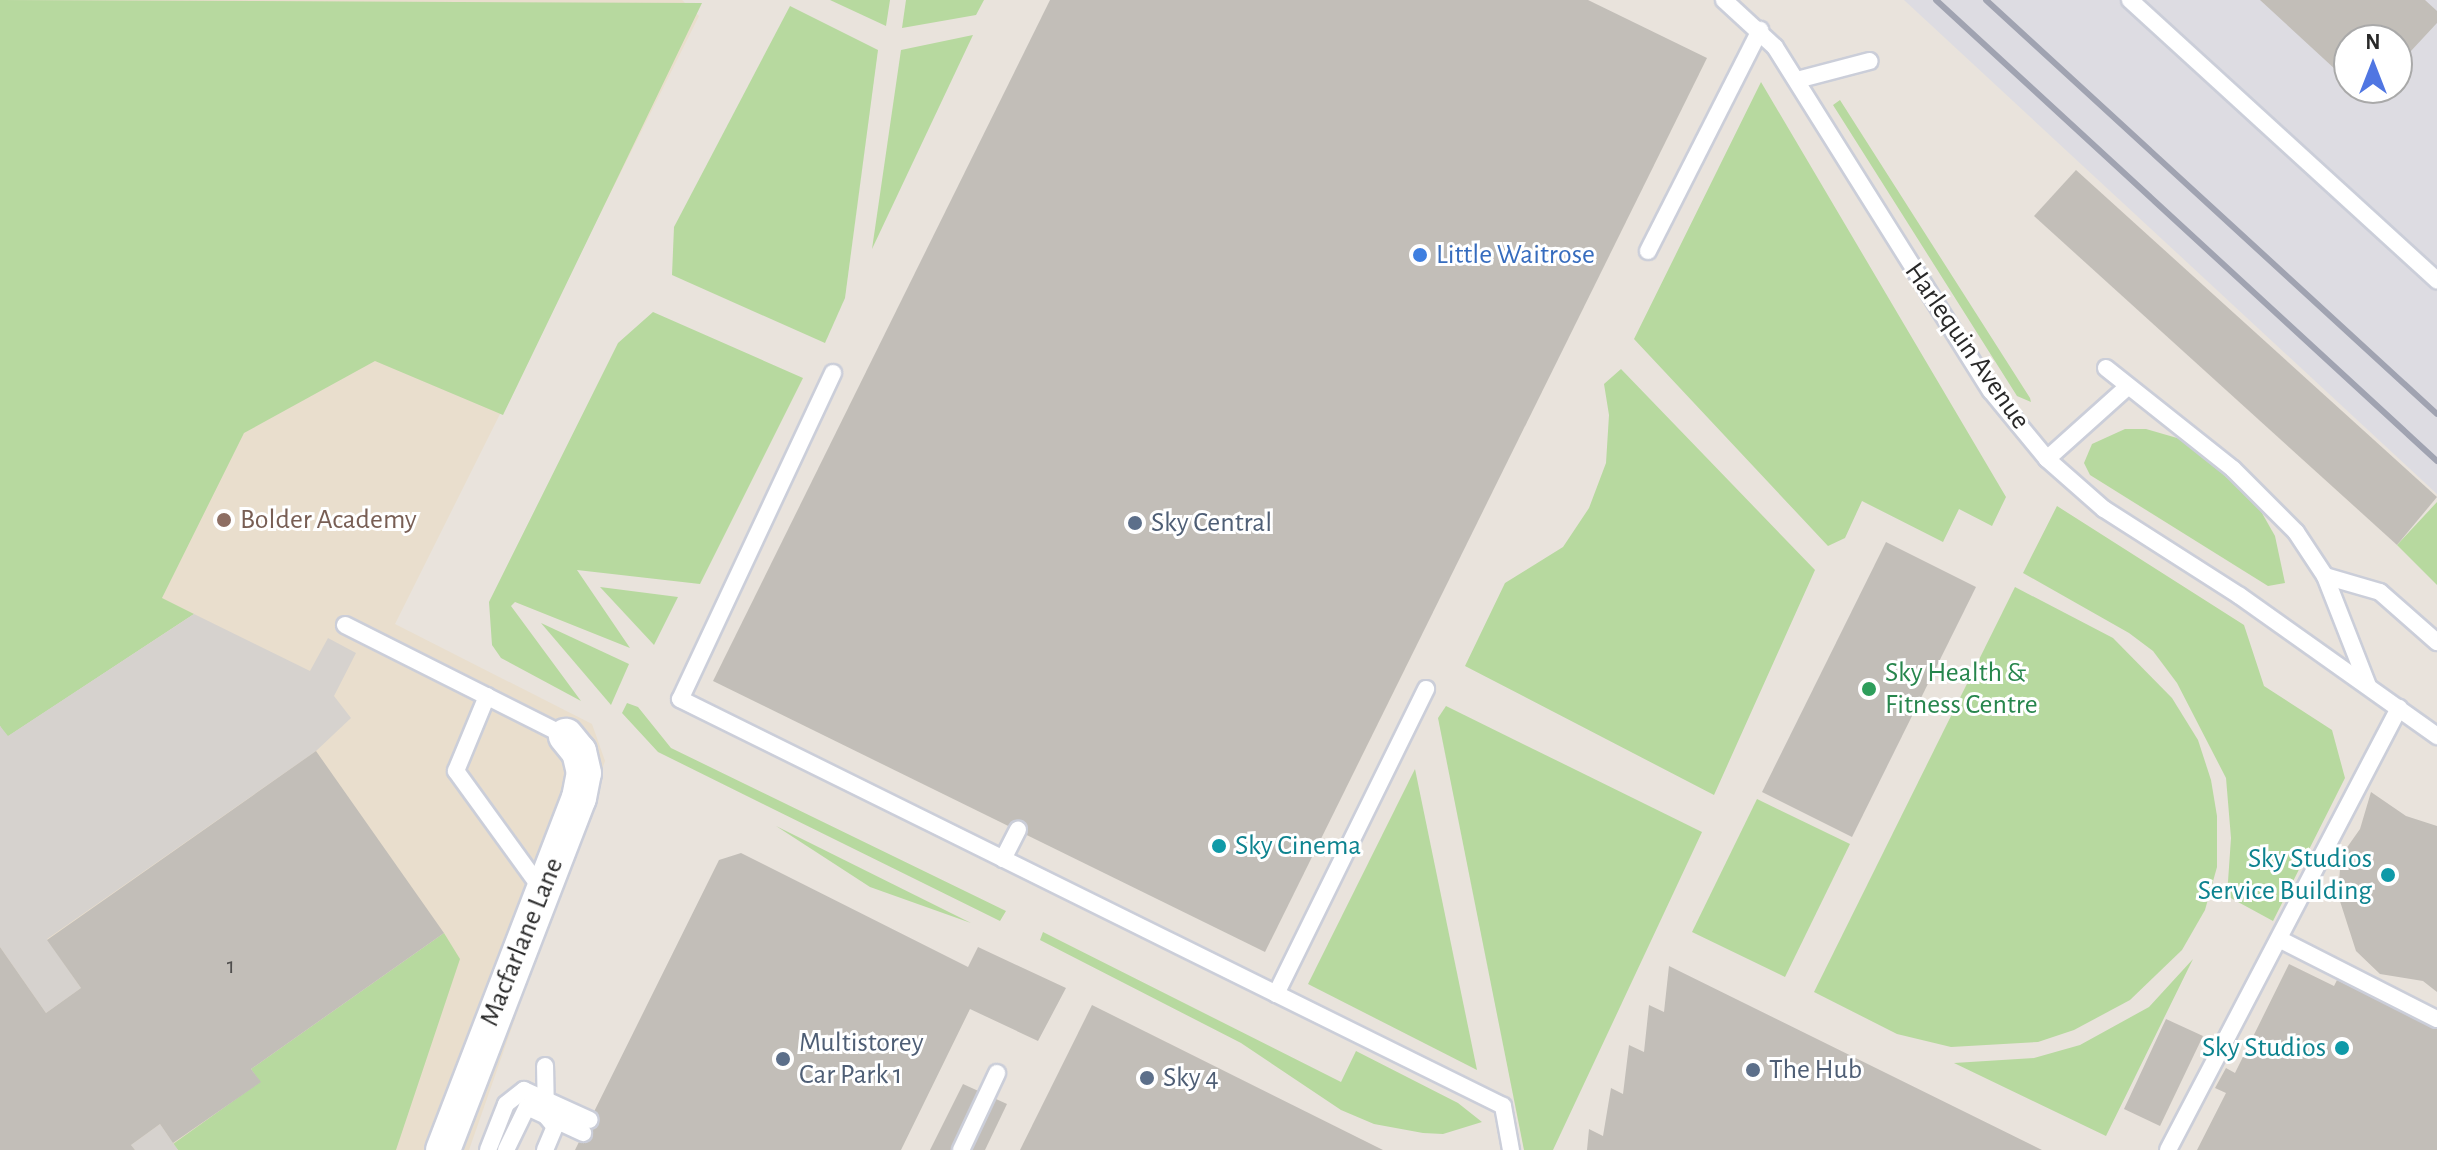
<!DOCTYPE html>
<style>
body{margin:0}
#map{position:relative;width:2437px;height:1150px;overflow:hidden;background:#e9e3dc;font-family:"Alegreya Sans",sans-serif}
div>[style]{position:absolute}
.industrial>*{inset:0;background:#dddce2}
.education>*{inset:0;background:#e9decd}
.green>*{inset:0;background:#b7d99f}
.plaza>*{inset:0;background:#d6d2ce}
.building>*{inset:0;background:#c2beb8}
.roads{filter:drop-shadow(2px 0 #cbced9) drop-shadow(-2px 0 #cbced9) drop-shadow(0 2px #cbced9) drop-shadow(0 -2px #cbced9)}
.lane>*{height:16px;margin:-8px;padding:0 8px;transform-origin:8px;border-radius:8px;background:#fff}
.street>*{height:34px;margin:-17px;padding:0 17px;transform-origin:17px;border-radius:17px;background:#fff}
.rail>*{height:6px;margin:-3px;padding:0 3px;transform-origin:3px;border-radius:3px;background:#a0a3b1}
.dots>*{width:22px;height:22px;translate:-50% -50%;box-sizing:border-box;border:4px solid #fff;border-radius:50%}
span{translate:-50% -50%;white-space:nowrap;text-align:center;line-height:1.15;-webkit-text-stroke:6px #fff;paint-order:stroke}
.number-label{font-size:24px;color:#4f4e4d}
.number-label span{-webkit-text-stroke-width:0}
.shop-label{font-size:28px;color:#366cbe}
.left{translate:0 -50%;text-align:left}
.street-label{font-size:28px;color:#292929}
.education-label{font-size:28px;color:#785e54}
.service-label{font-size:28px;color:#4e5e75}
.leisure-label{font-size:28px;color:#27864d}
.culture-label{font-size:28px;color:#0d838f}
.right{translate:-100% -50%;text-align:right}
.north{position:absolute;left:2333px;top:24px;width:80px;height:80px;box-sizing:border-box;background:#fff;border:2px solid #a9a9a9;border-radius:50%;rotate:0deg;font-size:22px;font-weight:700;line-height:32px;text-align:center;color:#292929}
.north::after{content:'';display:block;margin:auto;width:28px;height:36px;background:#5076e2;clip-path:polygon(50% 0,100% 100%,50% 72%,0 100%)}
</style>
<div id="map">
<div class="industrial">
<i style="clip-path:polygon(evenodd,1904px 0,2437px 0,2437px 494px,1904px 0,2349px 40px,2397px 40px,2397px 88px,2349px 88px,2349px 40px)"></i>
</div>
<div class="education">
<i style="clip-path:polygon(0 0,682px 0,699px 16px,395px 624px,592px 724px,605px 761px,469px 1150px,0 1150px)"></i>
</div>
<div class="green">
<i style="clip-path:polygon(0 0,702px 3px,503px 415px,375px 361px,244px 433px,162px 598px,194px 614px,7px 737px,0 726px)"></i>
<i style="clip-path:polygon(830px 0,890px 0,886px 26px)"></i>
<i style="clip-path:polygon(906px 0,984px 0,976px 15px,902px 28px)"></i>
<i style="clip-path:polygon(790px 6px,878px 50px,845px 298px,825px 343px,672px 275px,674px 227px)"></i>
<i style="clip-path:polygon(973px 35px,872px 249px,901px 50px)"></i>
<i style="clip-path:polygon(1761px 82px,2006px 497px,1992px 526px,1959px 509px,1943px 542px,1862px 501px,1845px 538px,1828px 546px,1634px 339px)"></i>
<i style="clip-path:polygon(1840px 100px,2030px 398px,2031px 402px,2017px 396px,1902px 214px,1833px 105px)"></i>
<i style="clip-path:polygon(653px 312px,803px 378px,700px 584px,577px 570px,630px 648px,515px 602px,511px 606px,581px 701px,501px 658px,492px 645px,489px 602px,618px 343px)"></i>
<i style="clip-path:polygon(1621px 369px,1815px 570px,1714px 795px,1465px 666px,1505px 583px,1563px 547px,1589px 508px,1606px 463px,1609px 415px,1604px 384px)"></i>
<i style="clip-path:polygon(2125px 429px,2146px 429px,2184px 440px,2254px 499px,2275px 536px,2285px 583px,2268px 586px,2090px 475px,2084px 463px,2092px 444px)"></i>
<i style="clip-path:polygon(2437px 502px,2437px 585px,2397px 545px)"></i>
<i style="clip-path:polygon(2057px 506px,2244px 625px,2264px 686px,2332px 730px,2345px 778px,2273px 921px,2227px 896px,2231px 838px,2226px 778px,2177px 683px,2153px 651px,2129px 633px,2023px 573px)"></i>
<i style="clip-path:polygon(600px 587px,678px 597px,654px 645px)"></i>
<i style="clip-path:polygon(2015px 587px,2113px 638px,2172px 698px,2198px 740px,2211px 780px,2217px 816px,2217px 867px,2205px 910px,2182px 950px,2130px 1000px,2074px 1030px,2038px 1042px,1951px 1047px,1897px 1034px,1814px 992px)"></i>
<i style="clip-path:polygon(541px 623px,629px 664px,611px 705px)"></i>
<i style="clip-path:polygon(627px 703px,638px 707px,671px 748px,1006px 911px,1000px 921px,658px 752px,622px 713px)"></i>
<i style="clip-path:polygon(1446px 706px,1702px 832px,1553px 1150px,1524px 1150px,1438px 718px)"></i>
<i style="clip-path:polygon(1415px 769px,1477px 1070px,1308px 984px)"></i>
<i style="clip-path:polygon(1757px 799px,1850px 844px,1785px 977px,1692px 932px)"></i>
<i style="clip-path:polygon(776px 826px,971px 923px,870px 887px)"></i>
<i style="clip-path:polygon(1043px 932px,1341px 1082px,1356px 1051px,1458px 1103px,1482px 1122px,1443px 1134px,1423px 1133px,1374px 1124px,1341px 1110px,1241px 1043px,1040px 940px)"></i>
<i style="clip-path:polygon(444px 933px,460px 959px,396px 1150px,178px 1150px,173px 1144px,260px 1082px,251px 1069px)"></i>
<i style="clip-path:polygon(2193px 959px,2106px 1136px,1954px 1063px,2034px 1058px,2080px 1045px,2149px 1007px)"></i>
</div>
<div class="plaza">
<i style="clip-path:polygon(194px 614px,310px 671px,328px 638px,356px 653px,334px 696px,351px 718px,316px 751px,47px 939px,81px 988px,46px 1013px,0 947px,0 726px,8px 736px)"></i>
<i style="clip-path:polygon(160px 1124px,178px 1150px,135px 1150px,131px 1145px)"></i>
</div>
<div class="building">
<i style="clip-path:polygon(1050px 0,1588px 0,1707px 58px,1265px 952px,713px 681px)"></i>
<i style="clip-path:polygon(2260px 0,2425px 0,2437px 11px,2437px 23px,2397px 66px,2397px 40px,2349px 40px,2349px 82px)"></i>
<i style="clip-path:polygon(2076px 170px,2437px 497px,2397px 545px,2034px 216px)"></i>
<i style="clip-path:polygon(1886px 542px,1976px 587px,1852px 837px,1762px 792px)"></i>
<i style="clip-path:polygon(316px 751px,444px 933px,251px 1069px,261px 1082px,173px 1143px,160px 1124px,131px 1145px,135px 1150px,0 1150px,0 947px,46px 1013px,81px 988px,47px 940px)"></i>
<i style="clip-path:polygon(2371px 792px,2406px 816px,2437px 826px,2437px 992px,2423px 981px,2380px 974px,2356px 951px,2338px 895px,2341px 856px,2360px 829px)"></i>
<i style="clip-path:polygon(741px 853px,968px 967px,978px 947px,1066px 988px,1038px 1041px,970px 1009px,901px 1150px,575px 1150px,719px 860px)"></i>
<i style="clip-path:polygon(2289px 964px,2334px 986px,2337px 980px,2437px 1029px,2437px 1150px,2197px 1150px,2226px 1093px,2215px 1088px,2226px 1068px,2235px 1073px)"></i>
<i style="clip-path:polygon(1669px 966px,2042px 1150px,1587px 1150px,1589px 1129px,1603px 1136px,1611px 1088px,1623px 1094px,1629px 1045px,1644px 1052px,1649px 1005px,1664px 1012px)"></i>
<i style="clip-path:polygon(1092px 1005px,1383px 1150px,1020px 1150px)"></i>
<i style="clip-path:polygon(2166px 1019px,2203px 1036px,2160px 1126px,2124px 1109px)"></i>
<i style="clip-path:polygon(963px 1084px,1007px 1104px,985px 1150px,930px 1150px)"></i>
</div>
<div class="roads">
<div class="lane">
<i style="left:1724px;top:0;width:69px;rotate:42.7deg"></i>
<i style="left:1775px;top:47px;width:406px;rotate:57.9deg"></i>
<i style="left:1991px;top:391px;width:88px;rotate:50.5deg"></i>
<i style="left:2047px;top:459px;width:76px;rotate:41.3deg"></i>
<i style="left:2104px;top:509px;width:161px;rotate:32.6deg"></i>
<i style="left:2240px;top:596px;width:242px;rotate:35.4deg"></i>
<i style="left:2130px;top:0;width:416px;rotate:42.4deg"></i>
<i style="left:1797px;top:80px;width:75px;rotate:-14.6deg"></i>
<i style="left:1648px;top:251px;width:248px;rotate:-63.1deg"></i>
<i style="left:2106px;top:368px;width:162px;rotate:38.5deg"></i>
<i style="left:2233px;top:469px;width:89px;rotate:45deg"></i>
<i style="left:2296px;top:532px;width:53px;rotate:56.6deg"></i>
<i style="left:2325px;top:576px;width:118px;rotate:68.6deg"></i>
<i style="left:833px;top:373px;width:360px;rotate:115.1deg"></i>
<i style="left:680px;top:699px;width:918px;rotate:26.31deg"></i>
<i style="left:1503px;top:1106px;width:45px;rotate:79.7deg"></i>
<i style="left:2047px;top:459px;width:106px;rotate:-41.9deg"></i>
<i style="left:2325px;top:576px;width:57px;rotate:16.2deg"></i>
<i style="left:2380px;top:592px;width:76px;rotate:41.3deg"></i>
<i style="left:345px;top:625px;width:247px;rotate:26.7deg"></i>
<i style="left:487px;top:696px;width:81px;rotate:112.5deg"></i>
<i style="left:456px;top:771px;width:148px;rotate:54.1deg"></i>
<i style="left:1003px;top:859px;width:33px;rotate:-63deg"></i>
<i style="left:2279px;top:939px;width:177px;rotate:26.9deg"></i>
<i style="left:1276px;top:994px;width:340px;rotate:-63.8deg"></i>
<i style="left:488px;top:1150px;width:49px;rotate:-68.6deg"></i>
<i style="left:506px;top:1104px;width:23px;rotate:-38deg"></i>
<i style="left:524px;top:1090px;width:72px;rotate:24.4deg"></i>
<i style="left:506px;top:1150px;width:48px;rotate:-64deg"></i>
<i style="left:527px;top:1107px;width:62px;rotate:24.9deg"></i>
<i style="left:545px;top:1150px;width:25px;rotate:-67deg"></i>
<i style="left:555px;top:1127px;width:14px;rotate:-129deg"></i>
<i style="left:546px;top:1116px;width:50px;rotate:-91.1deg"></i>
<i style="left:961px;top:1150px;width:85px;rotate:-64.9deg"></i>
<i style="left:2168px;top:1150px;width:499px;rotate:-62.4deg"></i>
</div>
<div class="street">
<i style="left:443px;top:1150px;width:377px;rotate:-68.9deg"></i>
<i style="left:579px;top:798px;width:25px;rotate:-79deg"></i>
<i style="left:584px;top:773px;width:22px;rotate:-103deg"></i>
<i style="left:579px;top:752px;width:21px;rotate:-129deg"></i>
</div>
</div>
<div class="rail">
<i style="left:1936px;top:0;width:681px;rotate:42.62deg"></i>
<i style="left:1986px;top:0;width:612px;rotate:42.55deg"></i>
</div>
<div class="dots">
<i style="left:1420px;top:255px;background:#3f7fe0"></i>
<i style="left:224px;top:520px;background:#8d6e63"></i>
<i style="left:1135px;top:523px;background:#5c6f8a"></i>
<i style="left:1869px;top:689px;background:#2e9e5b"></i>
<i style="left:1219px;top:846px;background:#0f9aa8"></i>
<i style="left:2388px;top:875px;background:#0f9aa8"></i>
<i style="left:2342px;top:1048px;background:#0f9aa8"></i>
<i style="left:783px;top:1059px;background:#5c6f8a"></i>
<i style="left:1753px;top:1070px;background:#5c6f8a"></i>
<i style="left:1147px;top:1078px;background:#5c6f8a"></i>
</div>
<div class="number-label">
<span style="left:231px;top:967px">1</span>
</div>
<div class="shop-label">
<span class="left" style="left:1436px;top:255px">Little Waitrose</span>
</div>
<div class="street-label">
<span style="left:1967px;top:346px;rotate:55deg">Harlequin Avenue</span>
<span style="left:522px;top:942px;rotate:-68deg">Macfarlane Lane</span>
</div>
<div class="education-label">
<span class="left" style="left:240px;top:520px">Bolder Academy</span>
</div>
<div class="service-label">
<span class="left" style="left:1151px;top:523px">Sky Central</span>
<span class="left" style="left:799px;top:1059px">Multistorey<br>Car Park 1</span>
<span class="left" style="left:1769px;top:1070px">The Hub</span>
<span class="left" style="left:1163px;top:1078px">Sky 4</span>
</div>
<div class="leisure-label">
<span class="left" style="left:1885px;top:689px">Sky Health &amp;<br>Fitness Centre</span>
</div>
<div class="culture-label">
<span class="left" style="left:1235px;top:846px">Sky Cinema</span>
<span class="right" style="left:2372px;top:875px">Sky Studios<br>Service Building</span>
<span class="right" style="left:2326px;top:1048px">Sky Studios</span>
</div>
<div class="north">N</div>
</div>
